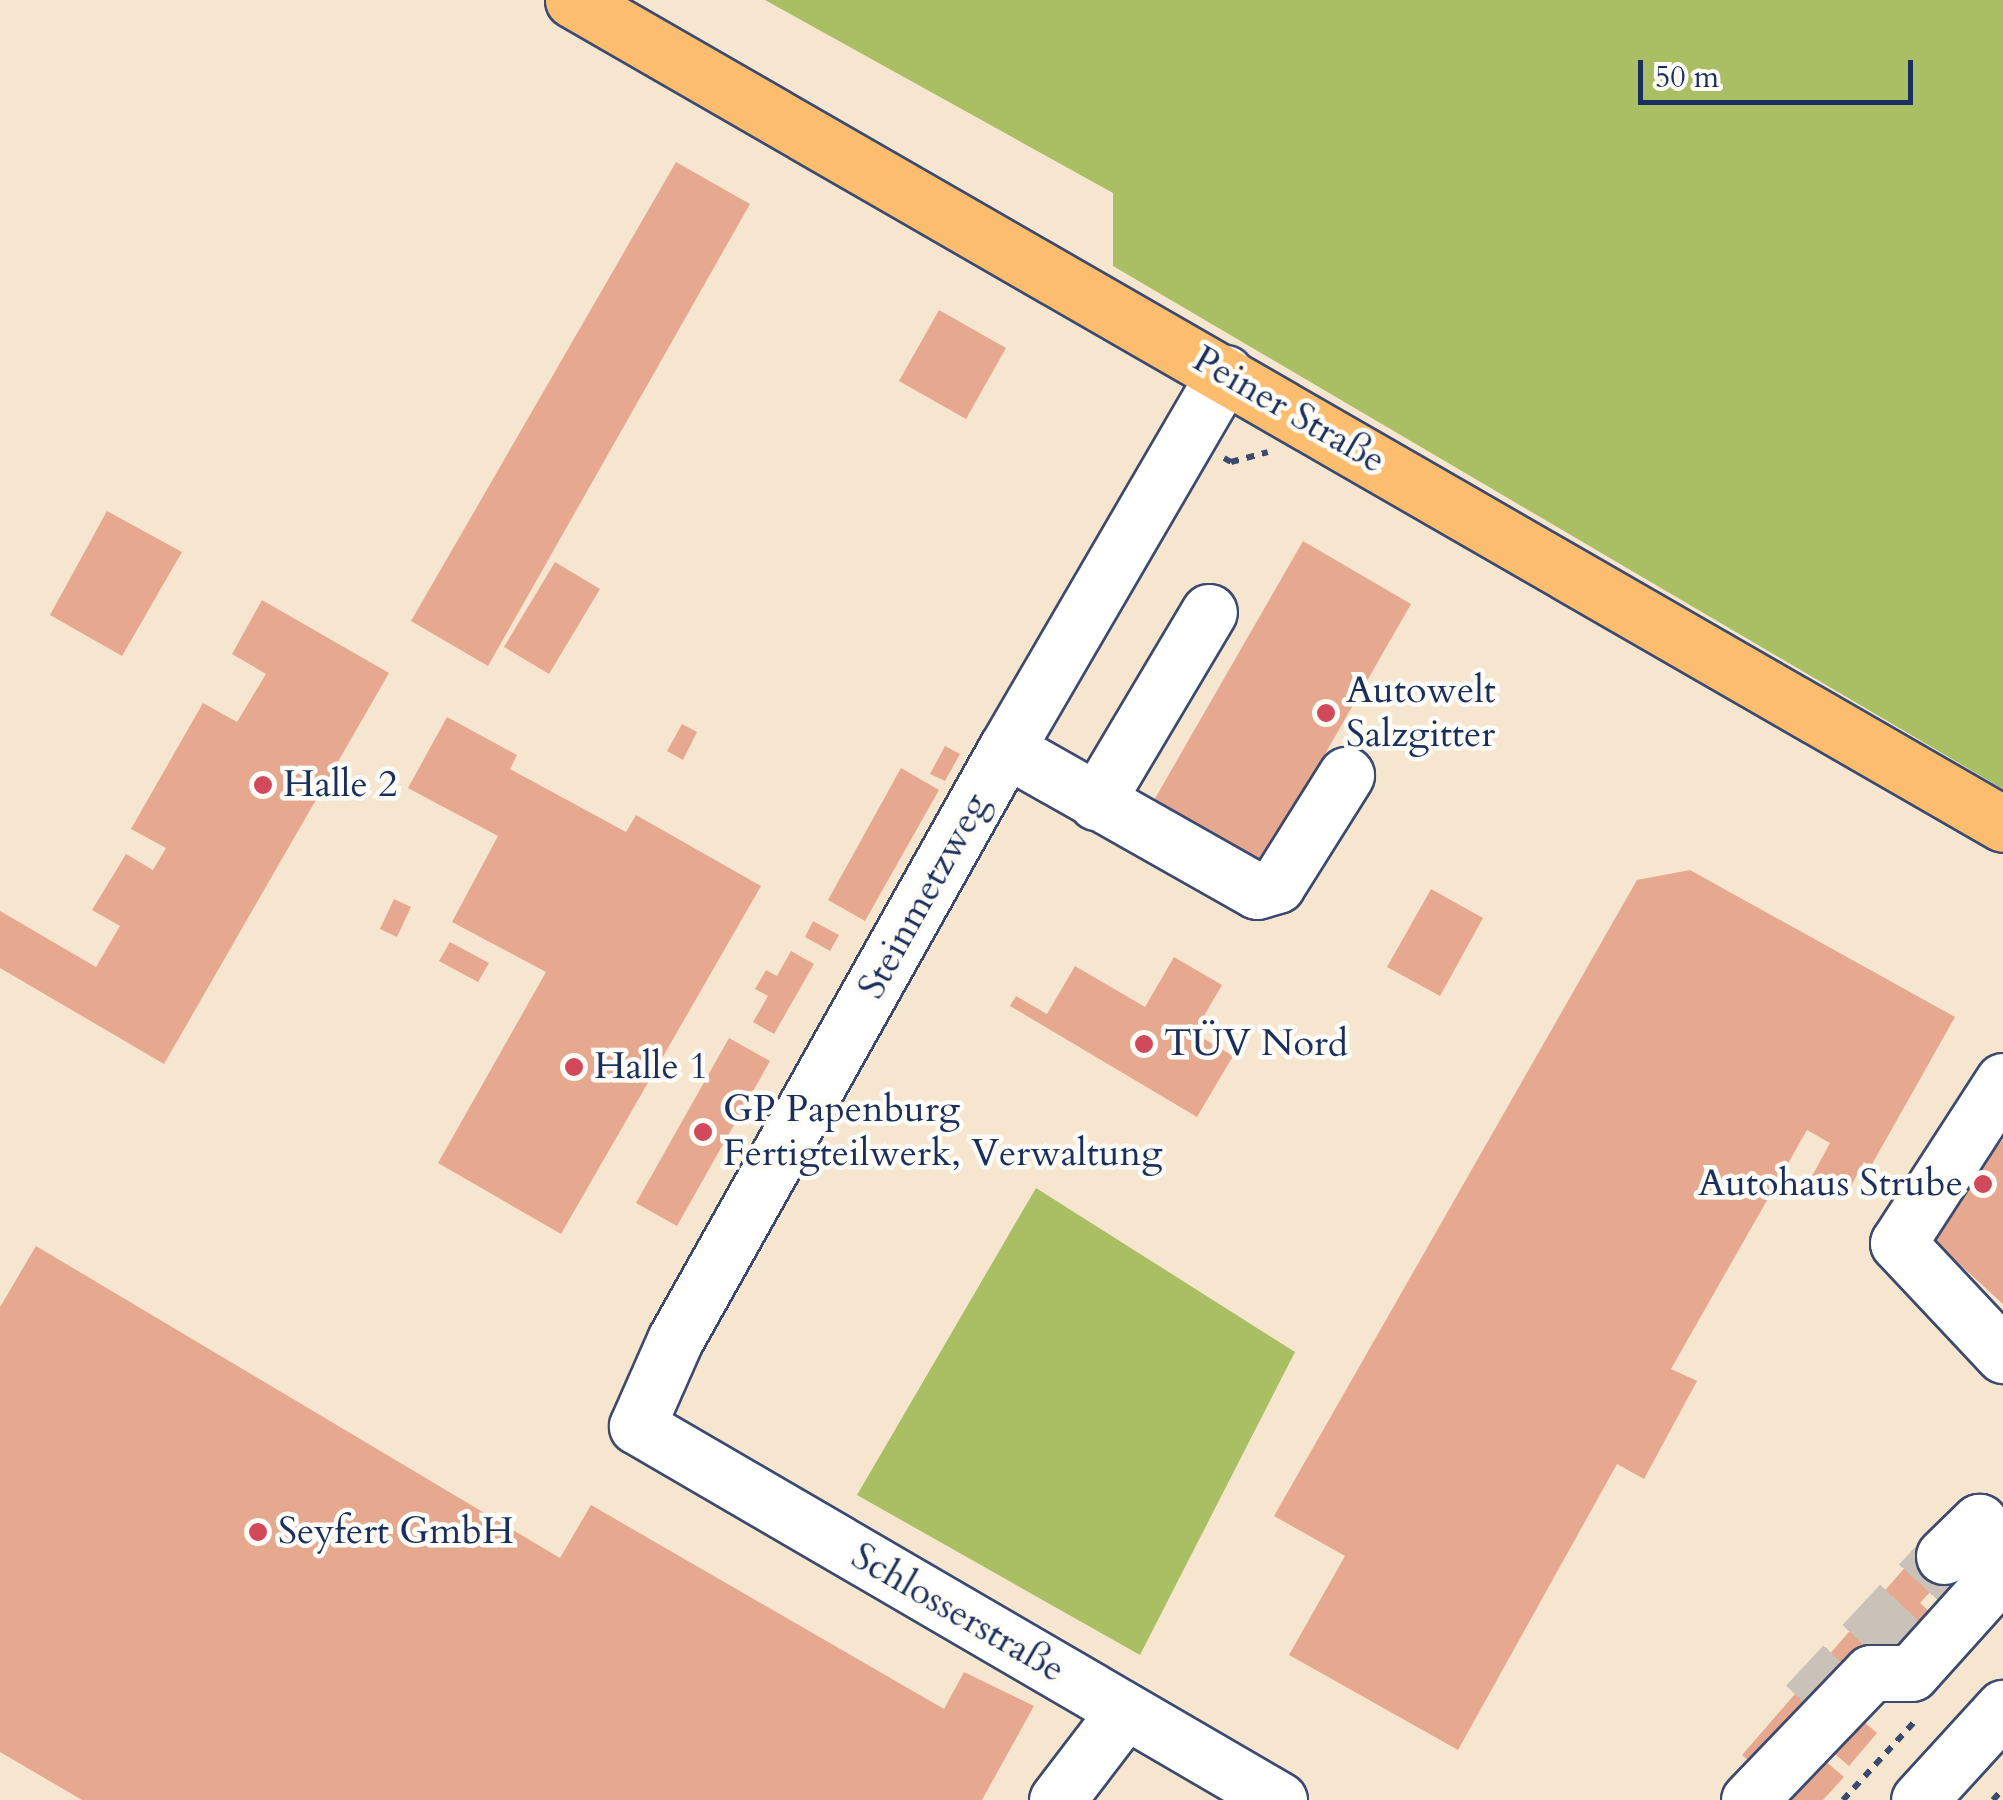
<!DOCTYPE html>
<meta charset="utf-8">
<style>
body{margin:0}
#map{position:relative;width:2003px;height:1800px;overflow:hidden;background:#f6e6d0;font-family:Cardo,serif}
div>[style]{position:absolute}
.green>*{inset:0;background:#aabe63}
.building>*{inset:0;background:#e6a990}
.minor-tunnel>*{height:55px;margin-top:-27.5px;transform-origin:0;background:repeating-linear-gradient(90deg,#cac1b9 0 55px,transparent 0 83px)}
.path>*{height:6px;margin-top:-3px;transform-origin:0;background:repeating-linear-gradient(90deg,#3c4a6f 0 8px,transparent 0 16px)}
.roads{filter:drop-shadow(2px 0 #3c4a6f) drop-shadow(-2px 0 #3c4a6f) drop-shadow(0 2px #3c4a6f) drop-shadow(0 -2px #3c4a6f)}
.minor>*{height:55px;margin:-27.5px;padding:0 27.5px;transform-origin:27.5px;border-radius:27.5px;background:#fff}
.major>*{height:55px;margin:-27.5px;padding:0 27.5px;transform-origin:27.5px;border-radius:27.5px;background:#fcbd6e}
.dots>*{width:28px;height:28px;translate:-50% -50%;box-sizing:border-box;border:5px solid #fdfcf7;border-radius:50%}
span{translate:-50% -50%;white-space:nowrap;text-align:center;line-height:1.15;-webkit-text-stroke:9px #fdfcf7;paint-order:stroke}
.street-label{font-size:38px;color:#1b2f5e}
.poi-label{font-size:38px;color:#1b2f5e}
.left{translate:0 -50%;text-align:left}
.right{translate:-100% -50%;text-align:right}
.scale{position:absolute;left:1638px;top:60px;width:275px;height:45px;box-sizing:border-box;border:5px solid #1b2f5e;border-top:0;padding-left:12px;font-size:30px;line-height:35px;white-space:nowrap;color:#1b2f5e;-webkit-text-stroke:8px #fdfcf7;paint-order:stroke}
</style>
<div id="map">
<div class="green">
<i style="clip-path:polygon(765px 0,2003px 0,2003px 789px,1113px 266px,1113px 193px)"></i>
<i style="clip-path:polygon(1036px 1188px,1295px 1352px,1140px 1655px,857px 1495px)"></i>
</div>
<div class="building">
<i style="clip-path:polygon(676px 162px,750px 204px,488px 666px,411px 621px)"></i>
<i style="clip-path:polygon(939px 310px,1006px 348px,966px 419px,899px 381px)"></i>
<i style="clip-path:polygon(107px 511px,182px 552px,122px 656px,50px 615px)"></i>
<i style="clip-path:polygon(1303px 541px,1411px 604px,1262px 864px,1153px 802px)"></i>
<i style="clip-path:polygon(555px 562px,600px 589px,549px 674px,504px 647px)"></i>
<i style="clip-path:polygon(262px 600px,389px 673px,164px 1064px,0 968px,0 911px,96px 967px,120px 926px,92px 910px,126px 854px,153px 870px,166px 848px,131px 829px,203px 703px,237px 722px,266px 674px,232px 654px)"></i>
<i style="clip-path:polygon(447px 717px,517px 755px,510px 769px,626px 832px,636px 815px,761px 886px,561px 1234px,438px 1163px,546px 972px,452px 922px,498px 836px,408px 788px)"></i>
<i style="clip-path:polygon(682px 724px,697px 732px,683px 760px,667px 751px)"></i>
<i style="clip-path:polygon(945px 746px,960px 754px,945px 781px,930px 774px)"></i>
<i style="clip-path:polygon(901px 768px,939px 790px,865px 921px,828px 900px)"></i>
<i style="clip-path:polygon(1690px 870px,1955px 1017px,1871px 1166px,1864px 1162px,1845px 1197px,1811px 1178px,1830px 1143px,1807px 1130px,1671px 1369px,1697px 1381px,1644px 1479px,1617px 1464px,1458px 1750px,1289px 1655px,1345px 1556px,1274px 1516px,1637px 880px)"></i>
<i style="clip-path:polygon(1431px 889px,1483px 918px,1440px 996px,1387px 967px)"></i>
<i style="clip-path:polygon(394px 899px,411px 907px,397px 937px,380px 929px)"></i>
<i style="clip-path:polygon(813px 921px,839px 935px,830px 951px,805px 937px)"></i>
<i style="clip-path:polygon(450px 942px,489px 963px,478px 982px,439px 961px)"></i>
<i style="clip-path:polygon(791px 951px,814px 964px,774px 1034px,753px 1022px,768px 996px,755px 989px,766px 970px,777px 976px)"></i>
<i style="clip-path:polygon(1174px 957px,1222px 985px,1194px 1033px,1233px 1056px,1197px 1117px,1010px 1006px,1016px 996px,1047px 1014px,1075px 966px,1145px 1007px)"></i>
<i style="clip-path:polygon(729px 1038px,770px 1061px,677px 1226px,636px 1203px)"></i>
<i style="clip-path:polygon(2003px 1140px,2003px 1304px,1921px 1229px)"></i>
<i style="clip-path:polygon(36px 1246px,560px 1558px,591px 1505px,944px 1709px,964px 1672px,1034px 1706px,982px 1800px,82px 1800px,0 1752px,0 1307px)"></i>
<i style="clip-path:polygon(1928px 1541px,1955px 1565px,1920px 1603px,1932px 1614px,1892px 1658px,1877px 1644px,1761px 1772px,1742px 1755px)"></i>
<i style="clip-path:polygon(1850px 1710px,1877px 1733px,1849px 1766px,1822px 1743px)"></i>
<i style="clip-path:polygon(1813px 1751px,1844px 1777px,1823px 1800px,1785px 1800px)"></i>
</div>
<div class="minor-tunnel">
<i style="left:1806px;top:1704px;width:202px;rotate:-47deg"></i>
</div>
<div class="path">
<i style="left:1224px;top:458px;width:8px;rotate:30deg"></i>
<i style="left:1231px;top:462px;width:38px;rotate:-15deg"></i>
<i style="left:1843px;top:1800px;width:111px;rotate:-47.6deg"></i>
<i style="left:1993px;top:1800px;width:15px;rotate:-48deg"></i>
</div>
<div class="roads">
<div class="minor">
<i style="left:1225px;top:373px;width:435px;rotate:120.2deg"></i>
<i style="left:1006px;top:749px;width:677px;rotate:119.25deg"></i>
<i style="left:675px;top:1340px;width:94px;rotate:113.8deg"></i>
<i style="left:637px;top:1426px;width:743px;rotate:30.22deg"></i>
<i style="left:1006px;top:749px;width:288px;rotate:29.5deg"></i>
<i style="left:1257px;top:891px;width:21px;rotate:-17deg"></i>
<i style="left:1277px;top:885px;width:130px;rotate:-57.9deg"></i>
<i style="left:1096px;top:802px;width:221px;rotate:-59.3deg"></i>
<i style="left:2003px;top:1081px;width:193px;rotate:122.9deg"></i>
<i style="left:1898px;top:1243px;width:154px;rotate:46.8deg"></i>
<i style="left:1944px;top:1556px;width:49px;rotate:-44.2deg"></i>
<i style="left:1979px;top:1522px;width:35px;rotate:47deg"></i>
<i style="left:1057px;top:1800px;width:112px;rotate:-52.6deg"></i>
<i style="left:1749px;top:1800px;width:176px;rotate:-46.2deg"></i>
<i style="left:1871px;top:1673px;width:40px"></i>
<i style="left:1911px;top:1673px;width:137px;rotate:-48deg"></i>
<i style="left:1919px;top:1800px;width:125px;rotate:-47.6deg"></i>
</div>
<div class="major">
<i style="left:573px;top:0;width:1650px;rotate:29.95deg"></i>
</div>
</div>
<div class="dots">
<i style="left:1326px;top:713px;background:#d1495b"></i>
<i style="left:263px;top:785px;background:#d1495b"></i>
<i style="left:1144px;top:1044px;background:#d1495b"></i>
<i style="left:574px;top:1067px;background:#d1495b"></i>
<i style="left:703px;top:1132px;background:#d1495b"></i>
<i style="left:1983px;top:1184px;background:#d1495b"></i>
<i style="left:258px;top:1532px;background:#d1495b"></i>
</div>
<div class="street-label">
<span style="left:1289px;top:410px;rotate:30deg">Peiner Straße</span>
<span style="left:924px;top:896px;rotate:-61deg">Steinmetzweg</span>
<span style="left:958px;top:1613px;rotate:30deg">Schlosserstraße</span>
</div>
<div class="poi-label">
<span class="left" style="left:1346px;top:713px">Autowelt<br>Salzgitter</span>
<span class="left" style="left:283px;top:785px">Halle 2</span>
<span class="left" style="left:1164px;top:1044px">TÜV Nord</span>
<span class="left" style="left:594px;top:1067px">Halle 1</span>
<span class="left" style="left:723px;top:1132px">GP Papenburg<br>Fertigteilwerk, Verwaltung</span>
<span class="right" style="left:1963px;top:1184px">Autohaus Strube</span>
<span class="left" style="left:278px;top:1532px">Seyfert GmbH</span>
</div>
<div class="scale">50 m</div>
</div>
